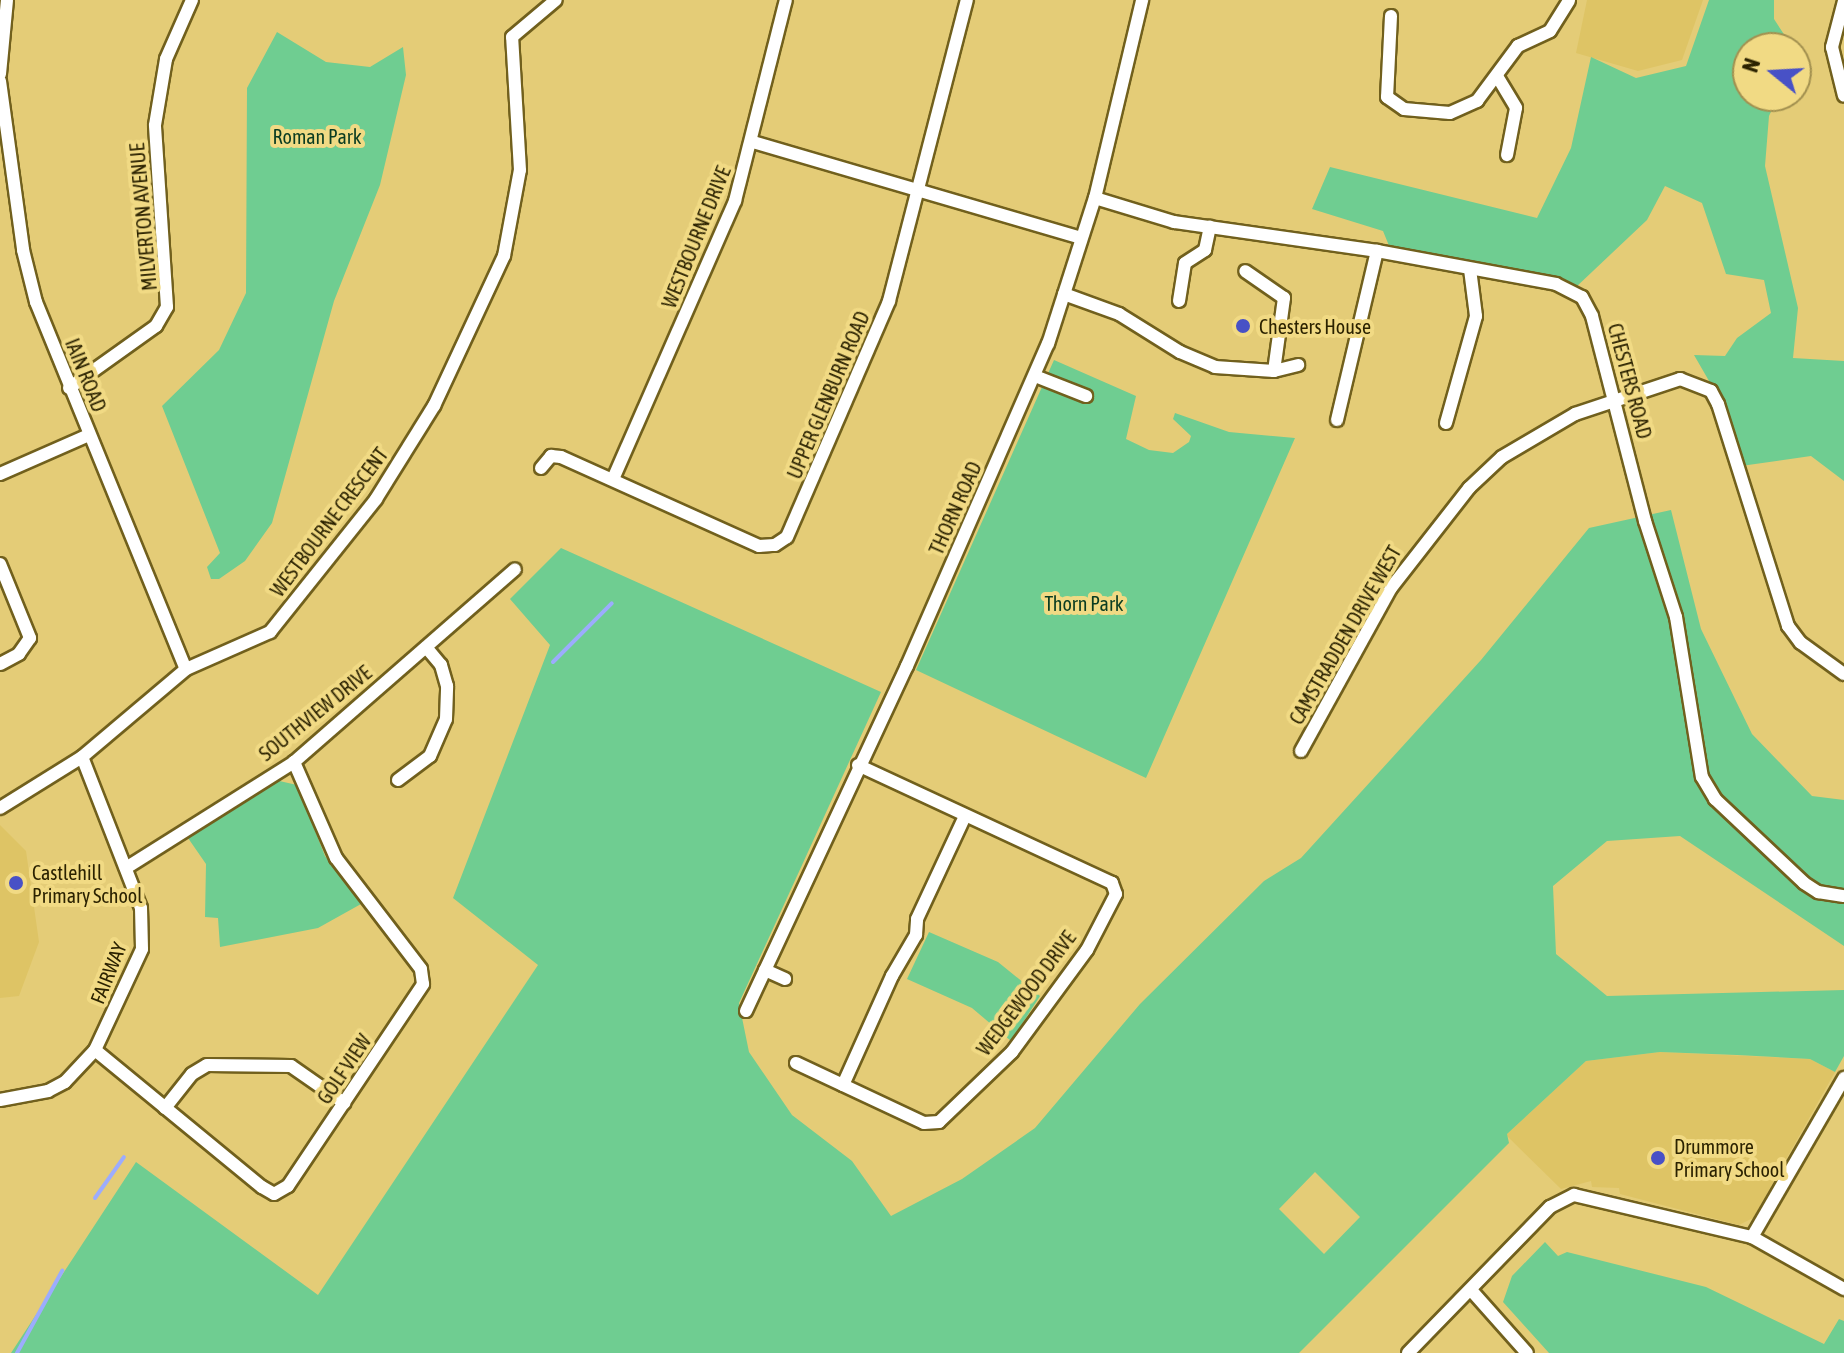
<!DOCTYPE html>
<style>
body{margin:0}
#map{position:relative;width:1844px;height:1353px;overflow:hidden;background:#e4cc77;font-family:"Asap Condensed",sans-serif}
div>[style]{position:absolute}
.built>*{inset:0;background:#dec465}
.green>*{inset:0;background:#6fcd91}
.stream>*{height:4px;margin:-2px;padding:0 2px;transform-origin:2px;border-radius:2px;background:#9cacfd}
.roads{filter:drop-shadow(2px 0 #71601d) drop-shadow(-2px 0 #71601d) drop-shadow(0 2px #71601d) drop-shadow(0 -2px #71601d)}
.minor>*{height:12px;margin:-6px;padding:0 6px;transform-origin:6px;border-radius:6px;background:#fff}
.dots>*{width:22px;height:22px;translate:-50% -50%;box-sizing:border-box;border:4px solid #f1da84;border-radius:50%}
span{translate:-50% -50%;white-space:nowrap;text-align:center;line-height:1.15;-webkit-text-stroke:8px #f1da84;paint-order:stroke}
.park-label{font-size:20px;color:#0a3c21}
.street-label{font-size:20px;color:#2b2200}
.poi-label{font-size:20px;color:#2b2200}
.left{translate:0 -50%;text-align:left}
.north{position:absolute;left:1732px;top:32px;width:80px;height:80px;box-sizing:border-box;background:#f1da84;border:2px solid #a2904f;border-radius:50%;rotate:288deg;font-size:22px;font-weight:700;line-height:32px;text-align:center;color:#2b2200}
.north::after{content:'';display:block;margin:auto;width:28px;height:36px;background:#4851c6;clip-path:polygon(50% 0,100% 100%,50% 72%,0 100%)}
</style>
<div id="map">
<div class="built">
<i style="clip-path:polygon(1587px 0,1703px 0,1682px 60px,1638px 71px,1576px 53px)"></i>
<i style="clip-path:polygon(0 825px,26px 851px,39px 942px,19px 996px,0 998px)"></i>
<i style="clip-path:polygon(1660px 1052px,1810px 1059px,1835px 1072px,1753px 1218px,1739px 1225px,1620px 1194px,1619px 1188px,1592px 1187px,1591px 1181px,1561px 1189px,1506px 1135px,1586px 1061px)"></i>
</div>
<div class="green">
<i style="clip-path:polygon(1709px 0,1774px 0,1774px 19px,1787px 39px,1787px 48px,1748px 48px,1748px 96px,1778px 96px,1769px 116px,1765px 166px,1798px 308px,1793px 358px,1844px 361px,1844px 481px,1811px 456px,1741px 466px,1716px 393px,1694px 355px,1725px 356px,1737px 338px,1771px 313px,1764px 280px,1726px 274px,1702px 203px,1665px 186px,1647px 220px,1575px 288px,1543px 274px,1487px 271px,1392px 253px,1383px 231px,1312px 209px,1330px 167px,1537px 218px,1571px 148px,1591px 57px,1636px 78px,1686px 66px)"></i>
<i style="clip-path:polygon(277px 32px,326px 62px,370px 67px,403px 47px,406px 75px,380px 185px,334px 301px,272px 523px,245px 561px,219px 579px,211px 579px,207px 567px,220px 553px,162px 406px,219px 350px,246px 293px,247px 88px)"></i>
<i style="clip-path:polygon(1054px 360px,1136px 396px,1126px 439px,1149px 450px,1173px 453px,1189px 442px,1191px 436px,1173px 419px,1175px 413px,1229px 432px,1295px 438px,1146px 778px,916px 670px)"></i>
<i style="clip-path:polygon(evenodd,1671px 510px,1701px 629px,1752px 734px,1812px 796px,1844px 800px,1844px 946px,1680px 836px,1607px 841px,1553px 886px,1556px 954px,1607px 996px,1844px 990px,1844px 1056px,1835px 1072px,1810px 1059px,1737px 1055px,1660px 1052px,1586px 1061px,1507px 1134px,1509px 1143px,1299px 1353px,11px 1353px,136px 1162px,318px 1295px,538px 965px,453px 898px,550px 645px,510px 599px,561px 548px,881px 692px,739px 1003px,749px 1052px,792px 1115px,852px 1161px,891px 1216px,962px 1179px,1035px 1128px,1140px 1004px,1264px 881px,1301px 858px,1481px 660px,1589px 528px,1671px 510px,1315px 1172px,1360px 1217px,1324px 1254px,1279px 1209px,1315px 1172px)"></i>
<i style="clip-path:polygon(275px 780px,297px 785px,325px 856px,361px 904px,318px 928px,220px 947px,218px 918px,205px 917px,206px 864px,188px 838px)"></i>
<i style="clip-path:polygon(929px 932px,998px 962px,1040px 996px,1011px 1041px,972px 1008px,907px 979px)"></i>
<i style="clip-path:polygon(1545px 1242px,1558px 1256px,1567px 1252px,1706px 1287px,1824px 1344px,1839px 1319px,1844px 1321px,1844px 1353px,1549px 1353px,1503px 1302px,1512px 1276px)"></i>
</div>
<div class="stream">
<i style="left:553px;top:662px;width:83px;rotate:-45deg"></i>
<i style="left:95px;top:1198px;width:50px;rotate:-54.7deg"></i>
<i style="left:17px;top:1353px;width:94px;rotate:-61.2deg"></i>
</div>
<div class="roads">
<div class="minor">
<i style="left:1844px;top:1px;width:48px;rotate:104.6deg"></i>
<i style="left:1832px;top:47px;width:50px;rotate:76.2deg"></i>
<i style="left:1391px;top:16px;width:81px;rotate:92.8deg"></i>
<i style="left:1387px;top:97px;width:21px;rotate:35deg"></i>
<i style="left:1404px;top:109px;width:46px;rotate:5deg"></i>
<i style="left:1450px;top:113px;width:30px;rotate:-24deg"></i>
<i style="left:1477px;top:101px;width:69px;rotate:-53.3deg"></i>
<i style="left:1518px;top:46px;width:35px;rotate:-25deg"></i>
<i style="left:1550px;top:31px;width:36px;rotate:-58deg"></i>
<i style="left:0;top:74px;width:74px;rotate:-84.6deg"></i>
<i style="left:1497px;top:76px;width:37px;rotate:59deg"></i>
<i style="left:1516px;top:108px;width:48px;rotate:100.8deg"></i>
<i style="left:0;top:81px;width:171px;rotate:82.2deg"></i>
<i style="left:23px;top:250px;width:54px;rotate:76deg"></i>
<i style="left:36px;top:302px;width:396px;rotate:67.8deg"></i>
<i style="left:753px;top:142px;width:342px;rotate:16.3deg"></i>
<i style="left:1095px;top:198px;width:83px;rotate:16.9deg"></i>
<i style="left:1174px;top:222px;width:205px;rotate:8.1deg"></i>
<i style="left:1377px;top:251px;width:182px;rotate:10.4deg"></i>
<i style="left:1556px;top:284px;width:29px;rotate:27deg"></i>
<i style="left:1582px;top:297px;width:21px;rotate:62deg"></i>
<i style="left:1592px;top:316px;width:212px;rotate:75.5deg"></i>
<i style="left:1645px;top:521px;width:101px;rotate:72.1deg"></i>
<i style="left:1676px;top:617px;width:162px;rotate:80.8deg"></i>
<i style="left:1702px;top:777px;width:26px;rotate:59deg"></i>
<i style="left:1715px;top:799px;width:122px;rotate:43.3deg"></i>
<i style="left:1804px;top:883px;width:17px;rotate:33deg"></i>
<i style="left:1818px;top:892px;width:26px;rotate:9deg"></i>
<i style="left:1064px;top:294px;width:59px;rotate:20deg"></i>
<i style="left:1119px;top:314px;width:72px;rotate:31.9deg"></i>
<i style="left:1180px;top:352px;width:38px;rotate:23deg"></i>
<i style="left:1215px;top:367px;width:59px;rotate:3.9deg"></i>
<i style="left:1274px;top:371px;width:74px;rotate:-82.2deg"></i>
<i style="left:1284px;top:298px;width:47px;rotate:-145.3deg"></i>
<i style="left:1179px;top:301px;width:38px;rotate:-81deg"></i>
<i style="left:1185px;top:263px;width:24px;rotate:-33deg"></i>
<i style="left:1205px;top:250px;width:24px;rotate:-78deg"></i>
<i style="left:1274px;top:371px;width:25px;rotate:-14deg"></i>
<i style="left:1035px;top:376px;width:55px;rotate:21.4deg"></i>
<i style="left:69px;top:388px;width:107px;rotate:-35.5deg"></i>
<i style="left:156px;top:326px;width:22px;rotate:-60deg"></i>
<i style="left:167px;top:307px;width:182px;rotate:-93.8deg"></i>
<i style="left:155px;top:125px;width:67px;rotate:-80.5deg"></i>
<i style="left:166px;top:59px;width:64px;rotate:-66.2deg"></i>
<i style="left:1337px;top:420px;width:174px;rotate:-76.7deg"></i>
<i style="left:1446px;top:423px;width:111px;rotate:-74.3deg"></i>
<i style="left:1476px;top:316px;width:47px;rotate:-97.3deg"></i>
<i style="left:541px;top:468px;width:16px;rotate:-50deg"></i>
<i style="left:551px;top:456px;width:10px;rotate:6deg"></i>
<i style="left:561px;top:457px;width:217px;rotate:24.2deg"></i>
<i style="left:759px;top:546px;width:16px;rotate:-4deg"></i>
<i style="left:775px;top:545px;width:14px;rotate:-34deg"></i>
<i style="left:787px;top:537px;width:257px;rotate:-66.6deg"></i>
<i style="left:889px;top:301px;width:311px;rotate:-75.5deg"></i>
<i style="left:0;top:474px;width:97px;rotate:-23.7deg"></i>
<i style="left:613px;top:479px;width:304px;rotate:-66.3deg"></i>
<i style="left:735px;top:201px;width:207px;rotate:-75.8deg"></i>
<i style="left:0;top:564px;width:80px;rotate:67.9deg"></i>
<i style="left:30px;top:638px;width:19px;rotate:125deg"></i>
<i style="left:19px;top:654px;width:21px;rotate:152deg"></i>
<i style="left:1301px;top:751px;width:186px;rotate:-61.1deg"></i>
<i style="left:1391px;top:588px;width:127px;rotate:-52deg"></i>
<i style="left:1469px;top:488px;width:45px;rotate:-43.2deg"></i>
<i style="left:1502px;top:457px;width:85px;rotate:-30.5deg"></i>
<i style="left:1575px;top:414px;width:111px;rotate:-18.4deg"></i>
<i style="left:1680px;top:379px;width:33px;rotate:21deg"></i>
<i style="left:1711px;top:391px;width:15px;rotate:62deg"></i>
<i style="left:1718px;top:404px;width:233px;rotate:72.5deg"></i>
<i style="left:1788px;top:626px;width:21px;rotate:53deg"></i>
<i style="left:1801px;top:643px;width:53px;rotate:35.8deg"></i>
<i style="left:398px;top:780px;width:40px;rotate:-37deg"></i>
<i style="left:430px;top:756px;width:40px;rotate:-66.6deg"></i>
<i style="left:446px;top:719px;width:33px;rotate:-88deg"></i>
<i style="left:447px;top:686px;width:22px;rotate:-106deg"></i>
<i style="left:441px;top:665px;width:23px;rotate:-130deg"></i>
<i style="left:0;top:808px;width:97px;rotate:-31.9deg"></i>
<i style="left:82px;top:757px;width:136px;rotate:-40.2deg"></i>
<i style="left:186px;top:669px;width:92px;rotate:-23.8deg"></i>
<i style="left:270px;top:632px;width:170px;rotate:-51.4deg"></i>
<i style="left:376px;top:499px;width:110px;rotate:-58.1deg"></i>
<i style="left:434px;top:406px;width:166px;rotate:-65deg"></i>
<i style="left:504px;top:256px;width:87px;rotate:-79.5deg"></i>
<i style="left:520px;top:170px;width:133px;rotate:-93.4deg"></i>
<i style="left:512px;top:37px;width:57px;rotate:-40.1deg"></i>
<i style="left:126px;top:868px;width:199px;rotate:-32.2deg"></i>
<i style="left:294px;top:762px;width:293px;rotate:-41.1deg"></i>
<i style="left:765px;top:970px;width:22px;rotate:24deg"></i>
<i style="left:746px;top:1011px;width:381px;rotate:-65deg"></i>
<i style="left:907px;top:666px;width:352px;rotate:-66.4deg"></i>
<i style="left:1048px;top:344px;width:153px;rotate:-72.2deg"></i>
<i style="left:1095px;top:198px;width:204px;rotate:-76.6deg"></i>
<i style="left:95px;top:1050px;width:216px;rotate:39.4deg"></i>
<i style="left:262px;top:1187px;width:14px;rotate:30deg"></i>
<i style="left:274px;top:1194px;width:16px;rotate:-30deg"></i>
<i style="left:288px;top:1186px;width:243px;rotate:-56.2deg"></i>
<i style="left:423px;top:984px;width:15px;rotate:-98deg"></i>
<i style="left:421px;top:969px;width:140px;rotate:-127.4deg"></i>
<i style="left:336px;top:858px;width:105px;rotate:-113.6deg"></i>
<i style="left:796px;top:1063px;width:141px;rotate:25.1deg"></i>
<i style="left:924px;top:1123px;width:15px;rotate:-4deg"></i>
<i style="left:939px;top:1122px;width:101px;rotate:-43.8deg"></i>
<i style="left:1012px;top:1052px;width:127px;rotate:-53.7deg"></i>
<i style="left:1087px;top:950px;width:63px;rotate:-62.6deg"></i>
<i style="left:1116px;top:894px;width:12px;rotate:-110deg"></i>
<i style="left:1112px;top:883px;width:280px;rotate:-155.1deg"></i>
<i style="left:843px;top:1085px;width:120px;rotate:-65.8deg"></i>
<i style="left:892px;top:976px;width:48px;rotate:-59.7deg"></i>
<i style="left:916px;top:935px;width:16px;rotate:-86deg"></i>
<i style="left:917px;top:919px;width:114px;rotate:-65deg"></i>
<i style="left:0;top:1100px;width:49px;rotate:-10.6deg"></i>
<i style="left:48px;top:1091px;width:19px;rotate:-28deg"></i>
<i style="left:65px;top:1082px;width:44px;rotate:-46.8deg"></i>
<i style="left:95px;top:1050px;width:111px;rotate:-65deg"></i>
<i style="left:142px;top:949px;width:41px;rotate:-91.4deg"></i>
<i style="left:141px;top:908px;width:162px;rotate:-111.3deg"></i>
<i style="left:165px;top:1108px;width:43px;rotate:-51.5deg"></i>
<i style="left:192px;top:1074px;width:17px;rotate:-31deg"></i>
<i style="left:207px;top:1065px;width:84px;rotate:0.7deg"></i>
<i style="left:291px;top:1066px;width:65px;rotate:34.9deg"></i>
<i style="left:1752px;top:1237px;width:184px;rotate:-59.9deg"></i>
<i style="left:1471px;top:1290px;width:84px;rotate:48.4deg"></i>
<i style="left:1408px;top:1353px;width:204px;rotate:-45.8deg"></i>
<i style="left:1550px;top:1207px;width:27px;rotate:-27deg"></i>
<i style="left:1574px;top:1195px;width:183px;rotate:13.3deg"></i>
<i style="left:1752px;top:1237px;width:106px;rotate:29.5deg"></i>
</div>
</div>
<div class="dots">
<i style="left:1243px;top:326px;background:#4851c6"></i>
<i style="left:16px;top:883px;background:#4851c6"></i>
<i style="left:1658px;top:1158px;background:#4851c6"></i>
</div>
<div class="park-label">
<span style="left:317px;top:136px">Roman Park</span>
<span style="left:1084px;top:603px">Thorn Park</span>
</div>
<div class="street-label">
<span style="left:143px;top:217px;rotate:-95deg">MILVERTON AVENUE</span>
<span style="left:696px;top:237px;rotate:-68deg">WESTBOURNE DRIVE</span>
<span style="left:86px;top:375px;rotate:68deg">IAIN ROAD</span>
<span style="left:1630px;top:381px;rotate:75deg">CHESTERS ROAD</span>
<span style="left:828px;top:395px;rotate:-67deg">UPPER GLENBURN ROAD</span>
<span style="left:955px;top:508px;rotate:-66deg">THORN ROAD</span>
<span style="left:329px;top:522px;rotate:-53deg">WESTBOURNE CRESCENT</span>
<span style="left:1345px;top:635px;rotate:-60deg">CAMSTRADDEN DRIVE WEST</span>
<span style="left:315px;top:713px;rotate:-39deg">SOUTHVIEW DRIVE</span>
<span style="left:108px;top:973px;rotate:-68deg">FAIRWAY</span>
<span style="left:1026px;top:993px;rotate:-53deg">WEDGEWOOD DRIVE</span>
<span style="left:344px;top:1069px;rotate:-56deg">GOLF VIEW</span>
</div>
<div class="poi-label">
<span class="left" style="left:1259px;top:326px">Chesters House</span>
<span class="left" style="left:32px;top:884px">Castlehill<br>Primary School</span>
<span class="left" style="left:1674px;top:1158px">Drummore<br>Primary School</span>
</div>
<div class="north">N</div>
</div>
